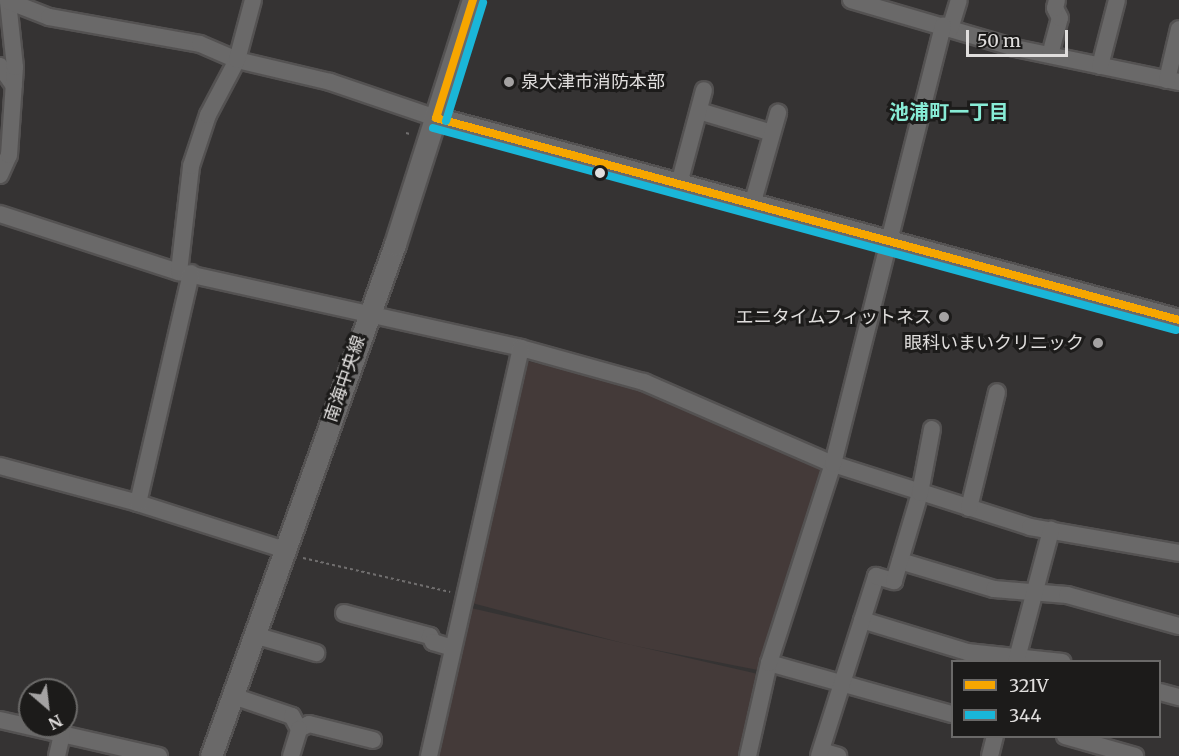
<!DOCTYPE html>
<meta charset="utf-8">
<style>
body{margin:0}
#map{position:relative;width:1179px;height:756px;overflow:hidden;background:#353333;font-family:Merriweather,"Noto Sans JP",serif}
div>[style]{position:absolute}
.built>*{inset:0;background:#443a39}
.path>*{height:2px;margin-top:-1px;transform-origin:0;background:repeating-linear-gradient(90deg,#706e6e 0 3px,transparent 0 6px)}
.roads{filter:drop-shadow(2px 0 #545252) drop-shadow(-2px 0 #545252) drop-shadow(0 2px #545252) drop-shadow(0 -2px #545252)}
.minor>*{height:16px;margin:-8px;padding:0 8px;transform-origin:8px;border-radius:8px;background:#6a6969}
.tertiary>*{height:21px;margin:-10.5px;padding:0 10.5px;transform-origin:10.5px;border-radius:10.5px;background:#6a6969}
.bus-1>*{height:8px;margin:-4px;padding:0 4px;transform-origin:4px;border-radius:4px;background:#f7a600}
.bus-2>*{height:8px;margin:-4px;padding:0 4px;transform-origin:4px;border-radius:4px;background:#1ab6d8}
.dots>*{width:16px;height:16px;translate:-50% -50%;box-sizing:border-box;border:3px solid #1c1b1a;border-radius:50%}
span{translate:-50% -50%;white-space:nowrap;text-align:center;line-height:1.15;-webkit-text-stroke:6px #1c1b1a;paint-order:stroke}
.poi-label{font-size:18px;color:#e0dedd}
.left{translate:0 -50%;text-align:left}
.right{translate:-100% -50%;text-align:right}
.street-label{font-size:18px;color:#e0dedd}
.neighbourhood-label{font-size:20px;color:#88ecd6;font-weight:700}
.legend{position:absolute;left:951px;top:660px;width:210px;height:78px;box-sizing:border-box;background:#1c1b1a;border:2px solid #6a6968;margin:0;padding:8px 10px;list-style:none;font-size:18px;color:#e0dedd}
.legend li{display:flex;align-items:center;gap:12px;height:30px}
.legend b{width:30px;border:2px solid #6a6968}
.north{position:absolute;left:18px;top:678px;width:60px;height:60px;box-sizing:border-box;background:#1c1b1a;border:2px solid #6a6968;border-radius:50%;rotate:152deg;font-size:16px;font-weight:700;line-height:24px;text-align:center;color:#e0dedd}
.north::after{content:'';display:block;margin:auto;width:21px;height:27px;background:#a4a2a2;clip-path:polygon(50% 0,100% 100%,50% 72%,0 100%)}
.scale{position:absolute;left:966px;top:30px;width:102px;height:27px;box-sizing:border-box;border:3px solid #e0dedd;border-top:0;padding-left:8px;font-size:18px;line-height:21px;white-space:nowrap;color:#e0dedd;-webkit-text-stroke:4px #1c1b1a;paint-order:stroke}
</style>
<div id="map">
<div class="built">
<i style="clip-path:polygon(527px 361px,633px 384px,821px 469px,758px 670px,630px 645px,472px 603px,521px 365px)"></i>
<i style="clip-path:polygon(471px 608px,758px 674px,740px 756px,437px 756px)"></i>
</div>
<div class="path">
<i style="left:406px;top:133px;width:4px;rotate:14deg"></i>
<i style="left:303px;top:558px;width:151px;rotate:13deg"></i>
</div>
<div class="roads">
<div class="minor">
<i style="left:851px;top:0;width:171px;rotate:16.3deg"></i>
<i style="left:1015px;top:48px;width:167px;rotate:11.7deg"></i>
<i style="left:950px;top:29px;width:30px;rotate:-73deg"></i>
<i style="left:1050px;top:55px;width:38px;rotate:-75deg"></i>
<i style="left:1060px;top:18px;width:11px;rotate:-117deg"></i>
<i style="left:1055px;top:8px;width:8px;rotate:-76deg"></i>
<i style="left:0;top:66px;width:24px;rotate:55deg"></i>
<i style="left:1100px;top:66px;width:68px;rotate:-75.6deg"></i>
<i style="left:1167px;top:80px;width:52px;rotate:-76.8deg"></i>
<i style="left:699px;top:111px;width:76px;rotate:16.8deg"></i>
<i style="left:0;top:175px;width:22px;rotate:-66deg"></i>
<i style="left:9px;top:155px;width:88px;rotate:-86.1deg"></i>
<i style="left:15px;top:67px;width:66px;rotate:-96.1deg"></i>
<i style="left:8px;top:1px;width:44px;rotate:21.3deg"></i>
<i style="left:49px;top:17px;width:153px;rotate:10.1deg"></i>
<i style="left:200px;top:44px;width:40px;rotate:23.4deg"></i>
<i style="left:237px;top:60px;width:96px;rotate:13.3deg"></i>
<i style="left:330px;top:82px;width:112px;rotate:18.8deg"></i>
<i style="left:679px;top:184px;width:97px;rotate:-75.1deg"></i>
<i style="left:752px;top:205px;width:96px;rotate:-74.2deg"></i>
<i style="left:0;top:214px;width:188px;rotate:18deg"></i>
<i style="left:179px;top:272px;width:350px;rotate:12.5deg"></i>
<i style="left:521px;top:348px;width:128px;rotate:15.5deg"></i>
<i style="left:644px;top:382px;width:206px;rotate:23.5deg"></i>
<i style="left:833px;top:464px;width:207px;rotate:17.7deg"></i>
<i style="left:1030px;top:527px;width:151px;rotate:9.9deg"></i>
<i style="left:179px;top:272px;width:107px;rotate:-83.5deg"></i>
<i style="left:191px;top:166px;width:54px;rotate:-71.6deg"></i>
<i style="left:208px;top:115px;width:62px;rotate:-62.2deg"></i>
<i style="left:237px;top:60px;width:62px;rotate:-75.1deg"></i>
<i style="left:0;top:466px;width:143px;rotate:15deg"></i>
<i style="left:138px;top:503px;width:154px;rotate:17.7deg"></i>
<i style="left:138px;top:503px;width:236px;rotate:-77deg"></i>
<i style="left:969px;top:508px;width:119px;rotate:-76.4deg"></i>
<i style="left:900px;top:561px;width:98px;rotate:16.6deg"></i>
<i style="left:994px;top:589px;width:73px;rotate:4.7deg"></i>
<i style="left:1067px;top:595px;width:116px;rotate:15.5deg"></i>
<i style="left:344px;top:613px;width:89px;rotate:15deg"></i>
<i style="left:430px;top:636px;width:7px;rotate:63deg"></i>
<i style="left:433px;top:642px;width:21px;rotate:17deg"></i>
<i style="left:862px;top:620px;width:110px;rotate:16.9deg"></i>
<i style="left:967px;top:652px;width:96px;rotate:6deg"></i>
<i style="left:254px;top:635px;width:65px;rotate:16.2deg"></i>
<i style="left:1016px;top:662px;width:137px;rotate:-75.1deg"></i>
<i style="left:769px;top:663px;width:190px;rotate:15.6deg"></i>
<i style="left:1160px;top:692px;width:20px;rotate:15deg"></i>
<i style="left:233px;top:696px;width:62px;rotate:18.7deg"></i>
<i style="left:292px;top:716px;width:15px;rotate:62deg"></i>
<i style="left:299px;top:729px;width:11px;rotate:-27deg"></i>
<i style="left:309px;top:724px;width:66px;rotate:14deg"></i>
<i style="left:0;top:720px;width:163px;rotate:12.8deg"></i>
<i style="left:1065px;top:736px;width:73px;rotate:15.9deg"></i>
<i style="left:821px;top:751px;width:18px;rotate:16deg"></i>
<i style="left:57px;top:756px;width:22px;rotate:-77deg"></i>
<i style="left:291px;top:756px;width:28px;rotate:-73deg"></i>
<i style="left:429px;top:756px;width:418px;rotate:-77.3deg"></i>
<i style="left:748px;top:756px;width:95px;rotate:-77.3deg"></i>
<i style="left:769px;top:663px;width:209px;rotate:-72.2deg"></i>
<i style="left:833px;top:464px;width:452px;rotate:-75.9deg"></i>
<i style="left:819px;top:756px;width:189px;rotate:-72.4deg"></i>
<i style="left:876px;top:576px;width:19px;rotate:16deg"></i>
<i style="left:894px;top:581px;width:92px;rotate:-73.5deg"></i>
<i style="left:920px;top:493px;width:65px;rotate:-79.4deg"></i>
<i style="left:990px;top:756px;width:21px;rotate:-76deg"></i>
</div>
<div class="tertiary">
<i style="left:436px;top:118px;width:770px;rotate:15.21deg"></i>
<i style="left:211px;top:756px;width:544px;rotate:-70.23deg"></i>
<i style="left:395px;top:244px;width:256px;rotate:-72.3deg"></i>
</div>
</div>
<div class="bus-1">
<i style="left:436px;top:118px;width:770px;rotate:15.21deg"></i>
<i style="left:436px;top:118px;width:124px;rotate:-72.6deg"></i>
</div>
<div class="bus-2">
<i style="left:446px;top:121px;width:124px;rotate:-72.6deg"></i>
<i style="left:433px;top:128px;width:770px;rotate:15.21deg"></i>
</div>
<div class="dots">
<i style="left:509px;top:82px;background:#a4a2a2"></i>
<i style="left:600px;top:173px;background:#e0dedd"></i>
<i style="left:944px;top:317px;background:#a4a2a2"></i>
<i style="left:1098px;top:343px;background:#a4a2a2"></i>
</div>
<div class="poi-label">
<span class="left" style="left:521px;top:82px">泉大津市消防本部</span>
<span class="right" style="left:932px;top:317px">エニタイムフィットネス</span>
<span class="right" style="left:1084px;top:343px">眼科いまいクリニック</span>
</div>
<div class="street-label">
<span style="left:345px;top:379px;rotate:-71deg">南海中央線</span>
</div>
<div class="neighbourhood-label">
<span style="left:949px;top:111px">池浦町一丁目</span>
</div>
<ul class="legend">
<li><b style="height:8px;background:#f7a600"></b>321V</li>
<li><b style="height:8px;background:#1ab6d8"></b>344</li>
</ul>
<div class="north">N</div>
<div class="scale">50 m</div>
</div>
